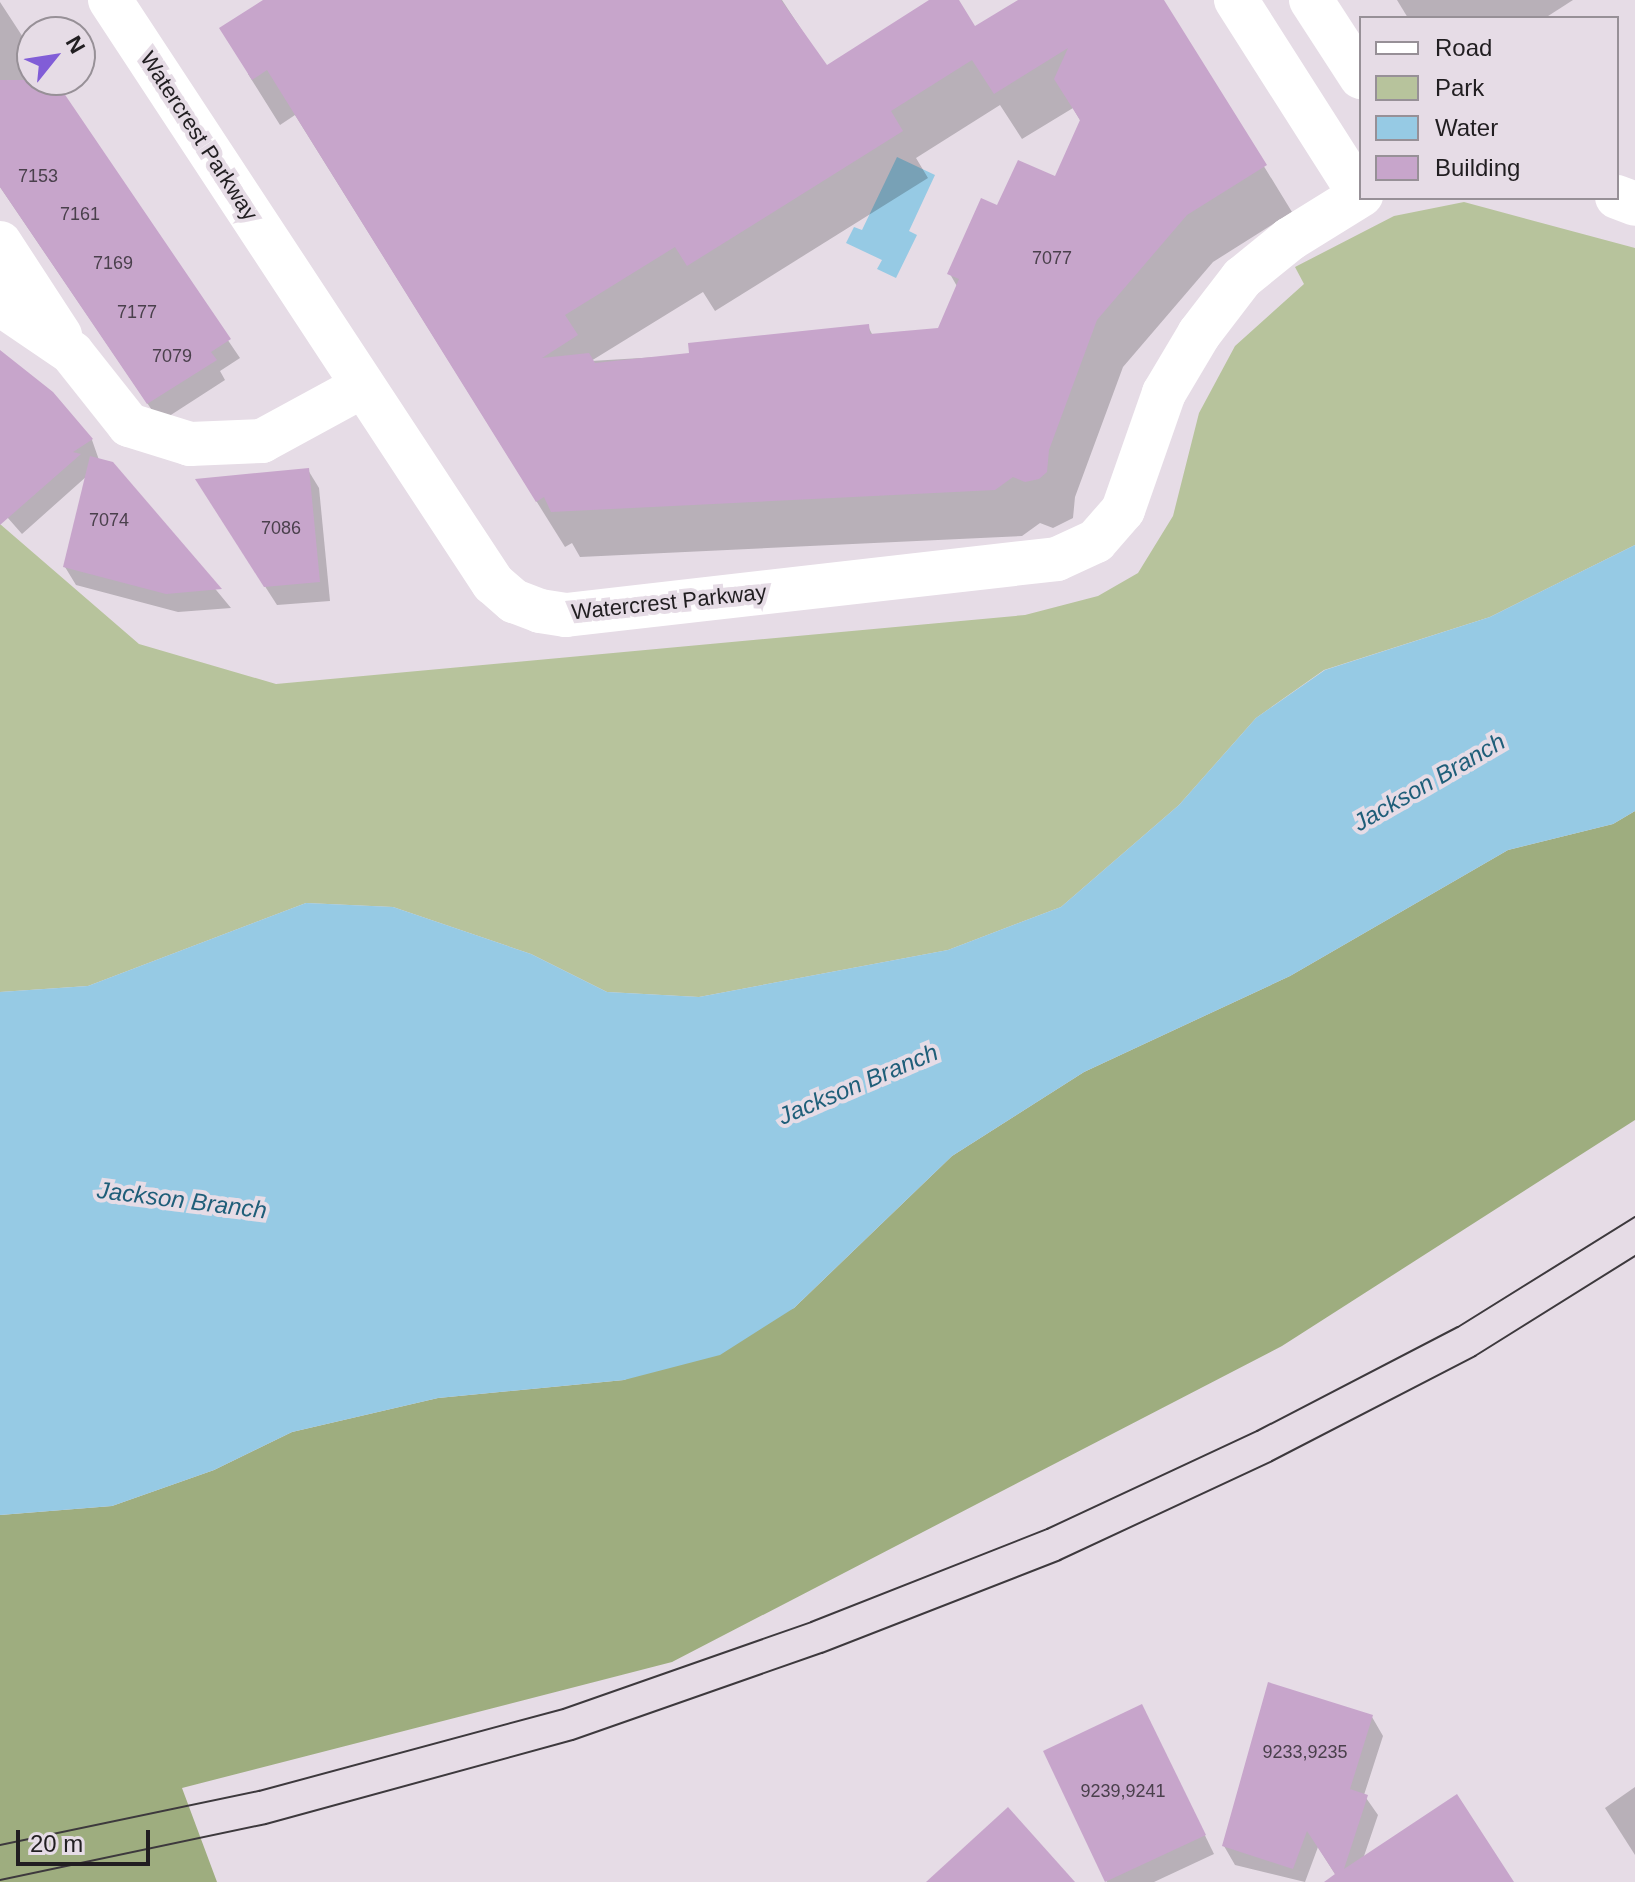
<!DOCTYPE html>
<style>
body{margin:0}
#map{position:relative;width:1635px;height:1882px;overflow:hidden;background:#e6dce6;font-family:Helvetica,sans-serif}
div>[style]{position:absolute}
.green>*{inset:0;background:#b7c39c}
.forest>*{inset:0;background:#9ead7f}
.water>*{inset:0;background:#96cae4}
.shadow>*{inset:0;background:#0003}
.building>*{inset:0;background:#c7a5cb}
.minor>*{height:44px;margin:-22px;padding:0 22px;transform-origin:22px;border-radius:22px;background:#fff}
.tram>*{height:2px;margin:-1px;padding:0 1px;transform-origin:1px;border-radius:1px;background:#3d393d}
span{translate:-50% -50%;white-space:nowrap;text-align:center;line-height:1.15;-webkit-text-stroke:8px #e6dce6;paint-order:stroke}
.number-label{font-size:18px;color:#4a404c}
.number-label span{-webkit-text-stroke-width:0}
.street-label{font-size:22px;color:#211e21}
.water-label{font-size:24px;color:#1f5e79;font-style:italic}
.legend{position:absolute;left:1359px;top:16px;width:260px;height:184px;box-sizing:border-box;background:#e6dce6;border:2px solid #979097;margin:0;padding:10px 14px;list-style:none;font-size:24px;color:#211e21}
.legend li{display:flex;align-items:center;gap:16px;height:40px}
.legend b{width:40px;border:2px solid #979097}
.north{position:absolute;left:16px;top:16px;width:80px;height:80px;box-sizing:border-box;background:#e6dce6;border:2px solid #979097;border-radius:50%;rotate:60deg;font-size:22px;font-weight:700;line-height:32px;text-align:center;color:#211e21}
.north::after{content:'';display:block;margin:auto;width:28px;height:36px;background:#815dd7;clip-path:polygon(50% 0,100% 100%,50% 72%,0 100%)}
.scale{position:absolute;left:16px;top:1830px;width:134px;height:36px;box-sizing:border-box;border:4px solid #211e21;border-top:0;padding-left:10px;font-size:24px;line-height:28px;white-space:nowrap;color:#211e21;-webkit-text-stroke:6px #e6dce6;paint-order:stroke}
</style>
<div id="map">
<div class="green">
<i style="clip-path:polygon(1464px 202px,1635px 248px,1635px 545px,1490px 617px,1324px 670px,1256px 718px,1179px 805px,1061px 907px,948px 950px,699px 997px,607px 992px,531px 954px,393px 907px,306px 903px,88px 986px,0 992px,0 524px,139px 644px,276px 684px,1025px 615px,1098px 596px,1138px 573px,1173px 516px,1199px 413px,1235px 346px,1304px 284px,1295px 267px,1394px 216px)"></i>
</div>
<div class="forest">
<i style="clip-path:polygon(1635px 811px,1635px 1120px,1282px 1346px,672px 1662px,182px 1788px,217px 1882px,0 1882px,0 1515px,112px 1506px,214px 1470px,292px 1432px,438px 1398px,624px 1380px,794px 1308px,952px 1156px,1084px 1072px,1290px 976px,1508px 850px,1613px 824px)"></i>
</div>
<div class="water">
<i style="clip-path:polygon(897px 157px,935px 175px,909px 231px,917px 235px,896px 278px,877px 269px,882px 260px,846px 243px,854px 227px,862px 230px)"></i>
<i style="clip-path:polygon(1635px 545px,1635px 811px,1613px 824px,1508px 850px,1290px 976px,1084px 1072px,952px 1156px,794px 1308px,720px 1355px,624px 1380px,438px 1398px,292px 1432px,214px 1470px,112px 1506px,0 1515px,0 992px,88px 986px,306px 903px,393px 907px,531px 954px,607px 992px,699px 997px,948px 950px,1061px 907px,1179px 805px,1256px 718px,1325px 670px,1490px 617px)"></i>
</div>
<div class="shadow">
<i style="clip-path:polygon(evenodd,267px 0,782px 0,826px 67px,933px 0,956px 0,975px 29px,1022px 0,1162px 0,1292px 212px,1213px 262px,1123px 367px,1075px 497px,1073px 518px,1053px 528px,1040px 523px,1022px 536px,580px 557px,572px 543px,565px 547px,295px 115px,280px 125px,248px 74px,267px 0,1000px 105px,1022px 139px,1073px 108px,1081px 122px,1056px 179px,998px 208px,950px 274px,958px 288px,939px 329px,873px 336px,868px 326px,691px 355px,591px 361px,703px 292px,715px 311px,928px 178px,916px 158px,1000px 105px)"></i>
<i style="clip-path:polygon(1397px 0,1573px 0,1545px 18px,1408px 18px)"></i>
<i style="clip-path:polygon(0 2px,32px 51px,32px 80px,51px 80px,240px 358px,220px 371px,225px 380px,160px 422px,0 187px)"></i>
<i style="clip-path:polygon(0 353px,51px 393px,92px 440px,99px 460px,112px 464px,231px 608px,178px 612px,76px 585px,65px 567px,87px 476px,22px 534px,0 509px)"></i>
<i style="clip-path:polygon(308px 470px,319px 488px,330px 601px,277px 605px,208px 498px)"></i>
<i style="clip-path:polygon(1142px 1706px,1214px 1854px,1154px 1882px,1107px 1882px,1045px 1752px)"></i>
<i style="clip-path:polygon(1372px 1717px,1383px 1736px,1364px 1795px,1378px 1815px,1363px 1859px,1511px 1882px,1340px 1882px,1318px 1847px,1305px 1882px,1235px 1865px,1224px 1846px)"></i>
<i style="clip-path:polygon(1635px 1787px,1635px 1855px,1605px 1808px)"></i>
</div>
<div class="building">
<i style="clip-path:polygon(evenodd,263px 0,781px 0,827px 65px,929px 0,959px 0,975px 26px,1018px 0,1164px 0,1267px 165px,1187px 215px,1097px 320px,1049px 450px,1047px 472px,1039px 479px,1025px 482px,1013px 477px,995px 490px,551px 512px,544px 497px,536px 502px,267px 70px,252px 80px,219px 28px,263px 0,1068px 48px,1054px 79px,1080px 120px,1055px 176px,1018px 160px,997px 205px,981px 198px,947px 274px,959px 279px,938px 328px,870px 334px,869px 324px,688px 343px,689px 353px,595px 363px,589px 353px,542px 358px,578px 335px,565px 315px,675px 247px,687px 266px,903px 131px,891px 111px,972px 60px,994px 94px,1068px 48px)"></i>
<i style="clip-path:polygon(0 80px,55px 80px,231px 339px,211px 352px,217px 360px,147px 404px,0 187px)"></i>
<i style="clip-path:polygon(0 350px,53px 392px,93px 439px,73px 452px,81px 454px,0 525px)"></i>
<i style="clip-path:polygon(90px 456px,113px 462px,222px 589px,166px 594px,63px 567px)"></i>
<i style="clip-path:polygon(309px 468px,320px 582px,264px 587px,195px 479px)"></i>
<i style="clip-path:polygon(1268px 1682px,1373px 1715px,1350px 1789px,1368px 1795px,1344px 1869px,1457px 1794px,1514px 1882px,1324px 1882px,1335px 1874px,1307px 1831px,1293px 1869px,1222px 1846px)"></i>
<i style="clip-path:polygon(1142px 1704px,1206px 1835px,1105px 1882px,1043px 1751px)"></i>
<i style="clip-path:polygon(1008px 1807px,1075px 1882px,926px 1882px)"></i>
</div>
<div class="minor">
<i style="left:110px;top:0;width:698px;rotate:56.7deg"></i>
<i style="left:493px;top:583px;width:28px;rotate:41deg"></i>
<i style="left:514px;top:601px;width:28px;rotate:21deg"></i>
<i style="left:540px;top:611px;width:26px;rotate:9deg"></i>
<i style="left:566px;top:615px;width:494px;rotate:-6.5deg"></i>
<i style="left:1057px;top:559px;width:43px;rotate:-24.8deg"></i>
<i style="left:1096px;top:541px;width:41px;rotate:-48.9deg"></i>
<i style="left:1123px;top:510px;width:124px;rotate:-70.7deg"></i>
<i style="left:1164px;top:393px;width:69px;rotate:-59.3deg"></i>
<i style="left:1199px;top:334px;width:71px;rotate:-52.5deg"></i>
<i style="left:1242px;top:278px;width:62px;rotate:-39.1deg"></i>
<i style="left:1290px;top:239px;width:84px;rotate:-31.8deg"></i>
<i style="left:1236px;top:0;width:231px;rotate:57.5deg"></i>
<i style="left:1311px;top:0;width:92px;rotate:57deg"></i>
<i style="left:1617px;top:197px;width:19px;rotate:21deg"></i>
<i style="left:0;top:243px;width:110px;rotate:56.9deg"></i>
<i style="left:0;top:304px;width:87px;rotate:34.2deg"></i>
<i style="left:72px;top:353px;width:92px;rotate:51.6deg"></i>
<i style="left:129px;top:425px;width:64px;rotate:17.3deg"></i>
<i style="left:190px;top:444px;width:72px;rotate:-2.4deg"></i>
<i style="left:262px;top:441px;width:115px;rotate:-28.6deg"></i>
</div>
<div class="tram">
<i style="left:0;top:1845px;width:265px;rotate:-11.8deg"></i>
<i style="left:259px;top:1791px;width:315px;rotate:-15.1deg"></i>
<i style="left:563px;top:1709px;width:263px;rotate:-19.3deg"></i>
<i style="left:811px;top:1622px;width:254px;rotate:-21.5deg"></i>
<i style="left:1047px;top:1529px;width:232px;rotate:-25deg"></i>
<i style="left:1257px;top:1431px;width:226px;rotate:-27.4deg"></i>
<i style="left:1458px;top:1327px;width:208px;rotate:-31.9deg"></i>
<i style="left:0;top:1880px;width:272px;rotate:-11.9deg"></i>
<i style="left:266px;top:1824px;width:318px;rotate:-15.3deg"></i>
<i style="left:573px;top:1740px;width:264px;rotate:-19.3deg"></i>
<i style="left:822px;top:1653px;width:256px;rotate:-21.3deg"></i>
<i style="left:1060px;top:1560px;width:234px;rotate:-25deg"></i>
<i style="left:1272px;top:1461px;width:229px;rotate:-27.3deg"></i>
<i style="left:1475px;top:1356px;width:189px;rotate:-32deg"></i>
</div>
<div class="number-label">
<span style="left:38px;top:176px">7153</span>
<span style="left:80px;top:214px">7161</span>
<span style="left:1052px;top:258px">7077</span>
<span style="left:113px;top:263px">7169</span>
<span style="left:137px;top:312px">7177</span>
<span style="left:172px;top:356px">7079</span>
<span style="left:109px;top:520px">7074</span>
<span style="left:281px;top:528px">7086</span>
<span style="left:1305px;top:1752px">9233,9235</span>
<span style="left:1123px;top:1791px">9239,9241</span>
</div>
<div class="street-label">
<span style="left:199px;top:136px;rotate:57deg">Watercrest Parkway</span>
<span style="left:669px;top:602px;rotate:-6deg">Watercrest Parkway</span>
</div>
<div class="water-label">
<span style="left:1429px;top:782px;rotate:-30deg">Jackson Branch</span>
<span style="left:858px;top:1084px;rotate:-23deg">Jackson Branch</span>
<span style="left:182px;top:1200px;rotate:7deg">Jackson Branch</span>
</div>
<ul class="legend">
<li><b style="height:10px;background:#fff"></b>Road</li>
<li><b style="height:22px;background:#b7c39c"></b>Park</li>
<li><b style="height:22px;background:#96cae4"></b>Water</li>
<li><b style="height:22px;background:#c7a5cb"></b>Building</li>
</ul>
<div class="north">N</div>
<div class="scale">20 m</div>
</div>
